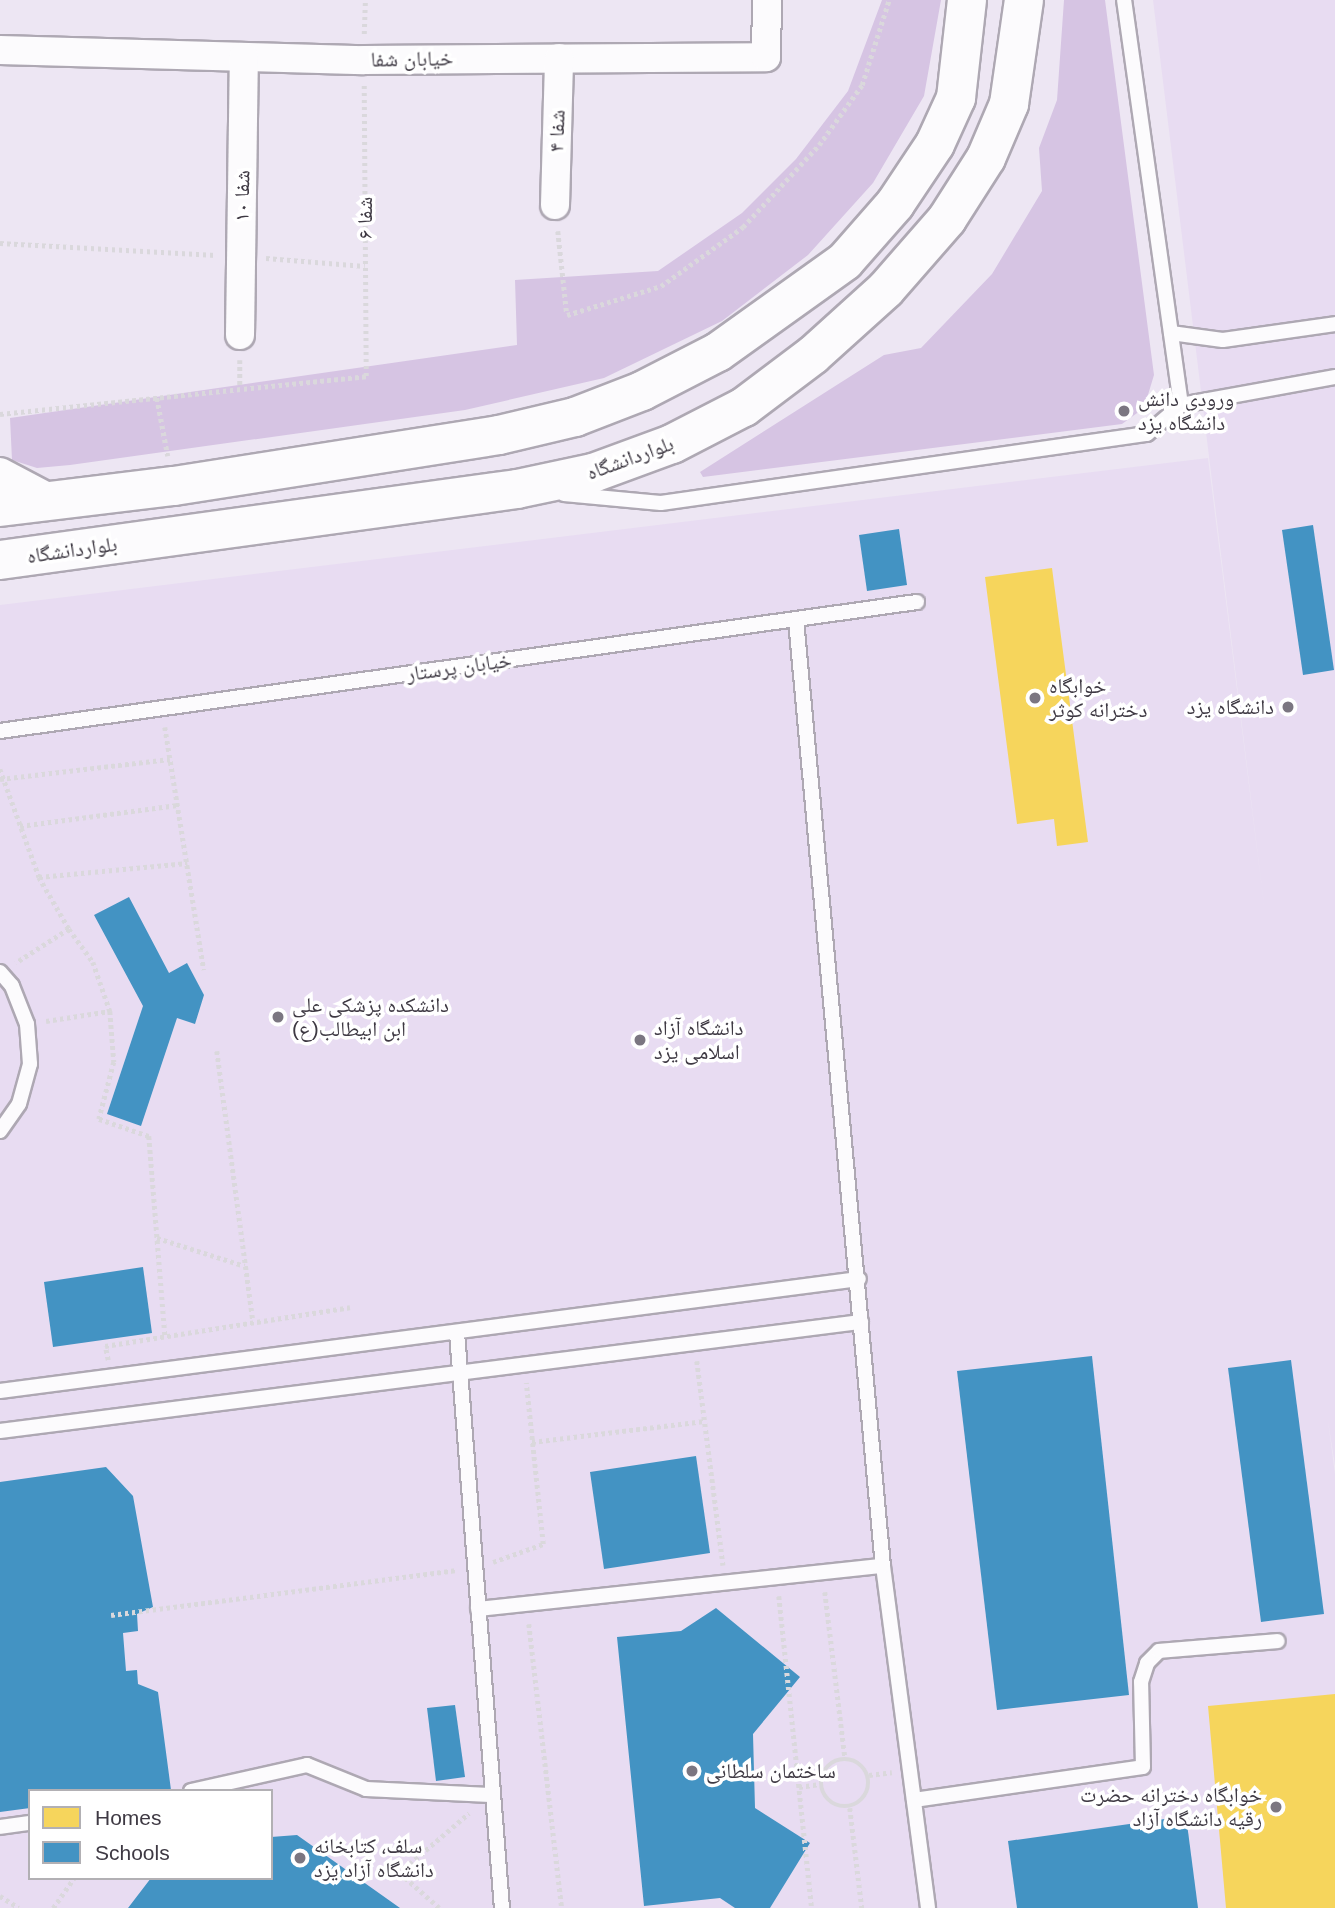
<!DOCTYPE html>
<meta charset="utf-8">
<style>
body{margin:0}
#map{position:relative;width:1335px;height:1908px;overflow:hidden;background:#ede6f3;font-family:Helvetica,"Noto Naskh Arabic",sans-serif}
div>[style]{position:absolute}
.built>*{inset:0;background:#e8dcf2}
.green>*{inset:0;background:#d6c4e3}
.homes>*{inset:0;background:#f6d55c}
.schools>*{inset:0;background:#4393c3}
.path>*{height:4.5px;margin-top:-2.25px;transform-origin:0;background:repeating-linear-gradient(90deg,#dad8dc 0 3.5px,transparent 0 7px)}
.path>.ring{margin:-2.25px;padding:0;box-sizing:content-box;background:none;border:4.5px solid #dad8dc;border-radius:50%}
.roads{filter:drop-shadow(2px 0 #aea8b3) drop-shadow(-2px 0 #aea8b3) drop-shadow(0 2px #aea8b3) drop-shadow(0 -2px #aea8b3)}
.lane>*{height:14px;margin:-7px;padding:0 7px;transform-origin:7px;border-radius:7px;background:#fcfbfd}
.street>*{height:28px;margin:-14px;padding:0 14px;transform-origin:14px;border-radius:14px;background:#fcfbfd}
.primary>*{height:38px;margin:-19px;padding:0 19px;transform-origin:19px;border-radius:19px;background:#fcfbfd}
.dots>*{width:19px;height:19px;translate:-50% -50%;box-sizing:border-box;border:4px solid #fff;border-radius:50%}
span{translate:-50% -50%;white-space:nowrap;text-align:center;line-height:1.15;-webkit-text-stroke:7px #fff;paint-order:stroke}
.street-label{font-size:21px;color:#3e3943}
.poi-label{font-size:21px;color:#3e3943}
.left{translate:0 -50%;text-align:left}
.right{translate:-100% -50%;text-align:right}
.legend{position:absolute;left:28px;top:1789px;width:245px;height:91px;box-sizing:border-box;background:#fff;border:2px solid #b2b0b4;margin:0;padding:9px 12px;list-style:none;font-size:21px;color:#3e3943}
.legend li{display:flex;align-items:center;gap:14px;height:35px}
.legend b{width:35px;border:2px solid #b2b0b4}
</style>
<div id="map">
<div class="built">
<i style="clip-path:polygon(evenodd,1153px 0,1335px 0,1335px 1466px,1328px 1421px,1335px 1474px,1335px 1908px,0 1908px,0 605px,1208px 458px,1265px 913px,1153px 0,30px 1791px,271px 1791px,271px 1878px,30px 1878px,30px 1791px)"></i>
</div>
<div class="green">
<i style="clip-path:polygon(882px 0,941px 0,924px 96px,873px 183px,808px 255px,722px 321px,604px 378px,465px 410px,70px 465px,37px 468px,12px 460px,10px 418px,517px 345px,515px 280px,658px 271px,742px 213px,796px 159px,848px 91px)"></i>
<i style="clip-path:polygon(1064px 0,1105px 0,1154px 375px,1144px 408px,1122px 424px,703px 477px,700px 472px,884px 355px,921px 348px,992px 274px,1042px 191px,1039px 148px,1057px 100px)"></i>
</div>
<div class="homes">
<i style="clip-path:polygon(1052px 568px,1088px 842px,1057px 846px,1054px 819px,1017px 824px,985px 577px)"></i>
<i style="clip-path:polygon(1335px 1694px,1335px 1908px,1226px 1908px,1208px 1706px)"></i>
</div>
<div class="schools">
<i style="clip-path:polygon(1313px 525px,1334px 670px,1303px 675px,1282px 530px)"></i>
<i style="clip-path:polygon(899px 529px,907px 585px,867px 591px,859px 535px)"></i>
<i style="clip-path:polygon(129px 897px,169px 973px,187px 963px,204px 995px,195px 1024px,177px 1018px,141px 1126px,107px 1114px,143px 1006px,94px 915px)"></i>
<i style="clip-path:polygon(143px 1267px,152px 1333px,53px 1347px,44px 1282px)"></i>
<i style="clip-path:polygon(1092px 1356px,1129px 1695px,997px 1710px,957px 1371px)"></i>
<i style="clip-path:polygon(1291px 1360px,1324px 1614px,1261px 1622px,1228px 1368px)"></i>
<i style="clip-path:polygon(696px 1456px,710px 1553px,604px 1569px,590px 1472px)"></i>
<i style="clip-path:polygon(106px 1467px,133px 1496px,153px 1607px,137px 1614px,138px 1631px,123px 1633px,126px 1671px,137px 1670px,138px 1684px,158px 1692px,171px 1790px,30px 1791px,30px 1808px,0 1812px,0 1482px)"></i>
<i style="clip-path:polygon(716px 1608px,800px 1677px,753px 1734px,755px 1808px,810px 1843px,770px 1908px,735px 1908px,720px 1898px,644px 1906px,617px 1637px,681px 1631px)"></i>
<i style="clip-path:polygon(455px 1705px,465px 1777px,436px 1781px,427px 1708px)"></i>
<i style="clip-path:polygon(1186px 1816px,1198px 1908px,1017px 1908px,1008px 1841px)"></i>
<i style="clip-path:polygon(297px 1835px,400px 1908px,128px 1908px,151px 1878px,271px 1878px,271px 1837px)"></i>
</div>
<div class="path">
<i style="left:364px;top:34px;width:34px;rotate:-88deg"></i>
<i style="left:558px;top:231px;width:84px;rotate:83.9deg"></i>
<i style="left:567px;top:315px;width:98px;rotate:-17.1deg"></i>
<i style="left:661px;top:286px;width:101px;rotate:-35.7deg"></i>
<i style="left:743px;top:227px;width:112px;rotate:-47.2deg"></i>
<i style="left:819px;top:145px;width:74px;rotate:-54.4deg"></i>
<i style="left:862px;top:85px;width:89px;rotate:-72.4deg"></i>
<i style="left:0;top:243px;width:216px;rotate:3.2deg"></i>
<i style="left:266px;top:258px;width:99px;rotate:4.6deg"></i>
<i style="left:240px;top:360px;width:27px;rotate:90deg"></i>
<i style="left:157px;top:398px;width:59px;rotate:79.3deg"></i>
<i style="left:0;top:414px;width:368px;rotate:-5.9deg"></i>
<i style="left:366px;top:376px;width:291px;rotate:-90.4deg"></i>
<i style="left:165px;top:727px;width:246px;rotate:80.9deg"></i>
<i style="left:0;top:769px;width:115px;rotate:70.1deg"></i>
<i style="left:39px;top:877px;width:60px;rotate:60deg"></i>
<i style="left:69px;top:929px;width:63px;rotate:147.3deg"></i>
<i style="left:0;top:779px;width:171px;rotate:-6.7deg"></i>
<i style="left:20px;top:826px;width:159px;rotate:-7.6deg"></i>
<i style="left:39px;top:877px;width:149px;rotate:-5.4deg"></i>
<i style="left:69px;top:929px;width:41px;rotate:54deg"></i>
<i style="left:93px;top:962px;width:52px;rotate:70.9deg"></i>
<i style="left:110px;top:1011px;width:51px;rotate:85.5deg"></i>
<i style="left:114px;top:1062px;width:59px;rotate:104.7deg"></i>
<i style="left:99px;top:1119px;width:53px;rotate:18.8deg"></i>
<i style="left:149px;top:1136px;width:201px;rotate:85.4deg"></i>
<i style="left:46px;top:1021px;width:65px;rotate:-8.9deg"></i>
<i style="left:217px;top:1051px;width:272px;rotate:82.4deg"></i>
<i style="left:157px;top:1238px;width:92px;rotate:17.7deg"></i>
<i style="left:108px;top:1360px;width:14px;rotate:-102deg"></i>
<i style="left:105px;top:1346px;width:248px;rotate:-9deg"></i>
<i style="left:697px;top:1361px;width:206px;rotate:82.7deg"></i>
<i style="left:532px;top:1442px;width:174px;rotate:-6.9deg"></i>
<i style="left:493px;top:1562px;width:53px;rotate:-19.8deg"></i>
<i style="left:543px;top:1544px;width:162px;rotate:-96deg"></i>
<i style="left:825px;top:1592px;width:167px;rotate:83.1deg"></i>
<i style="left:779px;top:1596px;width:314px;rotate:84deg"></i>
<i style="left:111px;top:1615px;width:349px;rotate:-7.4deg"></i>
<i style="left:529px;top:1624px;width:286px;rotate:83.4deg"></i>
<i class="ring" style="left:821px;top:1759px;width:43.5px;height:43.5px"></i>
<i style="left:869px;top:1775px;width:23px;rotate:-7deg"></i>
<i style="left:799px;top:1787px;width:21px;rotate:-8deg"></i>
<i style="left:850px;top:1808px;width:101px;rotate:83.2deg"></i>
<i style="left:0;top:1896px;width:22px;rotate:32deg"></i>
<i style="left:53px;top:1908px;width:37px;rotate:-55deg"></i>
<i style="left:439px;top:1908px;width:53px;rotate:-138.8deg"></i>
<i style="left:399px;top:1873px;width:92px;rotate:-40.6deg"></i>
</div>
<div class="roads">
<div class="lane">
<i style="left:1171px;top:333px;width:52px;rotate:7.7deg"></i>
<i style="left:1223px;top:340px;width:113px;rotate:-8.1deg"></i>
<i style="left:1181px;top:405px;width:157px;rotate:-10.3deg"></i>
<i style="left:564px;top:494px;width:97px;rotate:5.3deg"></i>
<i style="left:661px;top:503px;width:491px;rotate:-8.1deg"></i>
<i style="left:1147px;top:434px;width:45px;rotate:-40.5deg"></i>
<i style="left:1181px;top:405px;width:409px;rotate:-98deg"></i>
<i style="left:796px;top:620px;width:950px;rotate:84.75deg"></i>
<i style="left:883px;top:1566px;width:345px;rotate:82.5deg"></i>
<i style="left:0;top:731px;width:926px;rotate:-8.01deg"></i>
<i style="left:0;top:972px;width:18px;rotate:49deg"></i>
<i style="left:12px;top:986px;width:41px;rotate:68.5deg"></i>
<i style="left:27px;top:1024px;width:40px;rotate:85.7deg"></i>
<i style="left:30px;top:1064px;width:41px;rotate:105.4deg"></i>
<i style="left:19px;top:1104px;width:33px;rotate:125deg"></i>
<i style="left:457px;top:1333px;width:577px;rotate:85.53deg"></i>
<i style="left:0;top:1391px;width:866px;rotate:-7.43deg"></i>
<i style="left:0;top:1431px;width:868px;rotate:-7.22deg"></i>
<i style="left:478px;top:1609px;width:407px;rotate:-6.1deg"></i>
<i style="left:191px;top:1791px;width:119px;rotate:-12.6deg"></i>
<i style="left:307px;top:1765px;width:64px;rotate:22.1deg"></i>
<i style="left:366px;top:1789px;width:124px;rotate:2.8deg"></i>
<i style="left:914px;top:1800px;width:231px;rotate:-8.2deg"></i>
<i style="left:1143px;top:1767px;width:85px;rotate:-91.3deg"></i>
<i style="left:1141px;top:1682px;width:20px;rotate:-72deg"></i>
<i style="left:1147px;top:1663px;width:17px;rotate:-45deg"></i>
<i style="left:1159px;top:1651px;width:119px;rotate:-4.8deg"></i>
<i style="left:0;top:1827px;width:30px;rotate:-8deg"></i>
</div>
<div class="street">
<i style="left:0;top:50px;width:364px;rotate:1.6deg"></i>
<i style="left:364px;top:60px;width:402px;rotate:-0.4deg"></i>
<i style="left:766px;top:57px;width:57px;rotate:-89deg"></i>
<i style="left:555px;top:205px;width:147px;rotate:-88.4deg"></i>
<i style="left:240px;top:335px;width:278px;rotate:-89.2deg"></i>
<i style="left:0;top:472px;width:60px;rotate:27.8deg"></i>
</div>
<div class="primary">
<i style="left:0;top:507px;width:175px;rotate:-6.9deg"></i>
<i style="left:174px;top:486px;width:329px;rotate:-8.9deg"></i>
<i style="left:499px;top:435px;width:78px;rotate:-13.3deg"></i>
<i style="left:575px;top:417px;width:72px;rotate:-21.2deg"></i>
<i style="left:642px;top:391px;width:85px;rotate:-27.2deg"></i>
<i style="left:718px;top:352px;width:156px;rotate:-35.6deg"></i>
<i style="left:845px;top:261px;width:76px;rotate:-48.7deg"></i>
<i style="left:895px;top:204px;width:72px;rotate:-56.3deg"></i>
<i style="left:935px;top:144px;width:51px;rotate:-65.5deg"></i>
<i style="left:956px;top:98px;width:99px;rotate:-83.6deg"></i>
<i style="left:0;top:560px;width:522px;rotate:-7.82deg"></i>
<i style="left:517px;top:489px;width:78px;rotate:-11.9deg"></i>
<i style="left:593px;top:473px;width:84px;rotate:-20.2deg"></i>
<i style="left:672px;top:444px;width:81px;rotate:-27.2deg"></i>
<i style="left:744px;top:407px;width:86px;rotate:-37deg"></i>
<i style="left:813px;top:355px;width:98px;rotate:-42.1deg"></i>
<i style="left:886px;top:289px;width:93px;rotate:-48.9deg"></i>
<i style="left:947px;top:219px;width:72px;rotate:-57.4deg"></i>
<i style="left:986px;top:158px;width:59px;rotate:-66.9deg"></i>
<i style="left:1009px;top:104px;width:105px;rotate:-81.8deg"></i>
</div>
</div>
<div class="dots">
<i style="left:1124px;top:411px;background:#7b7681"></i>
<i style="left:1035px;top:698px;background:#7b7681"></i>
<i style="left:1288px;top:707px;background:#7b7681"></i>
<i style="left:278px;top:1017px;background:#7b7681"></i>
<i style="left:640px;top:1040px;background:#7b7681"></i>
<i style="left:692px;top:1771px;background:#7b7681"></i>
<i style="left:1276px;top:1807px;background:#7b7681"></i>
<i style="left:300px;top:1858px;background:#7b7681"></i>
</div>
<div class="street-label">
<span style="left:412px;top:59px;rotate:-1deg">خیابان شفا</span>
<span style="left:557px;top:131px;rotate:-88deg">شفا ۴</span>
<span style="left:242px;top:196px;rotate:-89deg">شفا ۱۰</span>
<span style="left:365px;top:218px;rotate:-90deg">شفا ۶</span>
<span style="left:630px;top:458px;rotate:-20deg">بلواردانشگاه</span>
<span style="left:72px;top:550px;rotate:-8deg">بلواردانشگاه</span>
<span style="left:459px;top:667px;rotate:-8deg">خیابان پرستار</span>
</div>
<div class="poi-label">
<span class="left" style="left:1138px;top:411px">ورودی دانش<br>دانشگاه یزد</span>
<span class="left" style="left:1049px;top:698px">خوابگاه<br>دخترانه کوثر</span>
<span class="right" style="left:1274px;top:707px">دانشگاه یزد</span>
<span class="left" style="left:292px;top:1017px">دانشکده پزشکی علی<br>ابن ابیطالب(ع)</span>
<span class="left" style="left:654px;top:1040px">دانشگاه آزاد<br>اسلامی یزد</span>
<span class="left" style="left:706px;top:1771px">ساختمان سلطانی</span>
<span class="right" style="left:1262px;top:1807px">خوابگاه دخترانه حضرت<br>رقیه دانشگاه آزاد</span>
<span class="left" style="left:314px;top:1858px">سلف، کتابخانه<br>دانشگاه آزاد یزد</span>
</div>
<ul class="legend">
<li><b style="height:19px;background:#f6d55c"></b>Homes</li>
<li><b style="height:19px;background:#4393c3"></b>Schools</li>
</ul>
</div>
